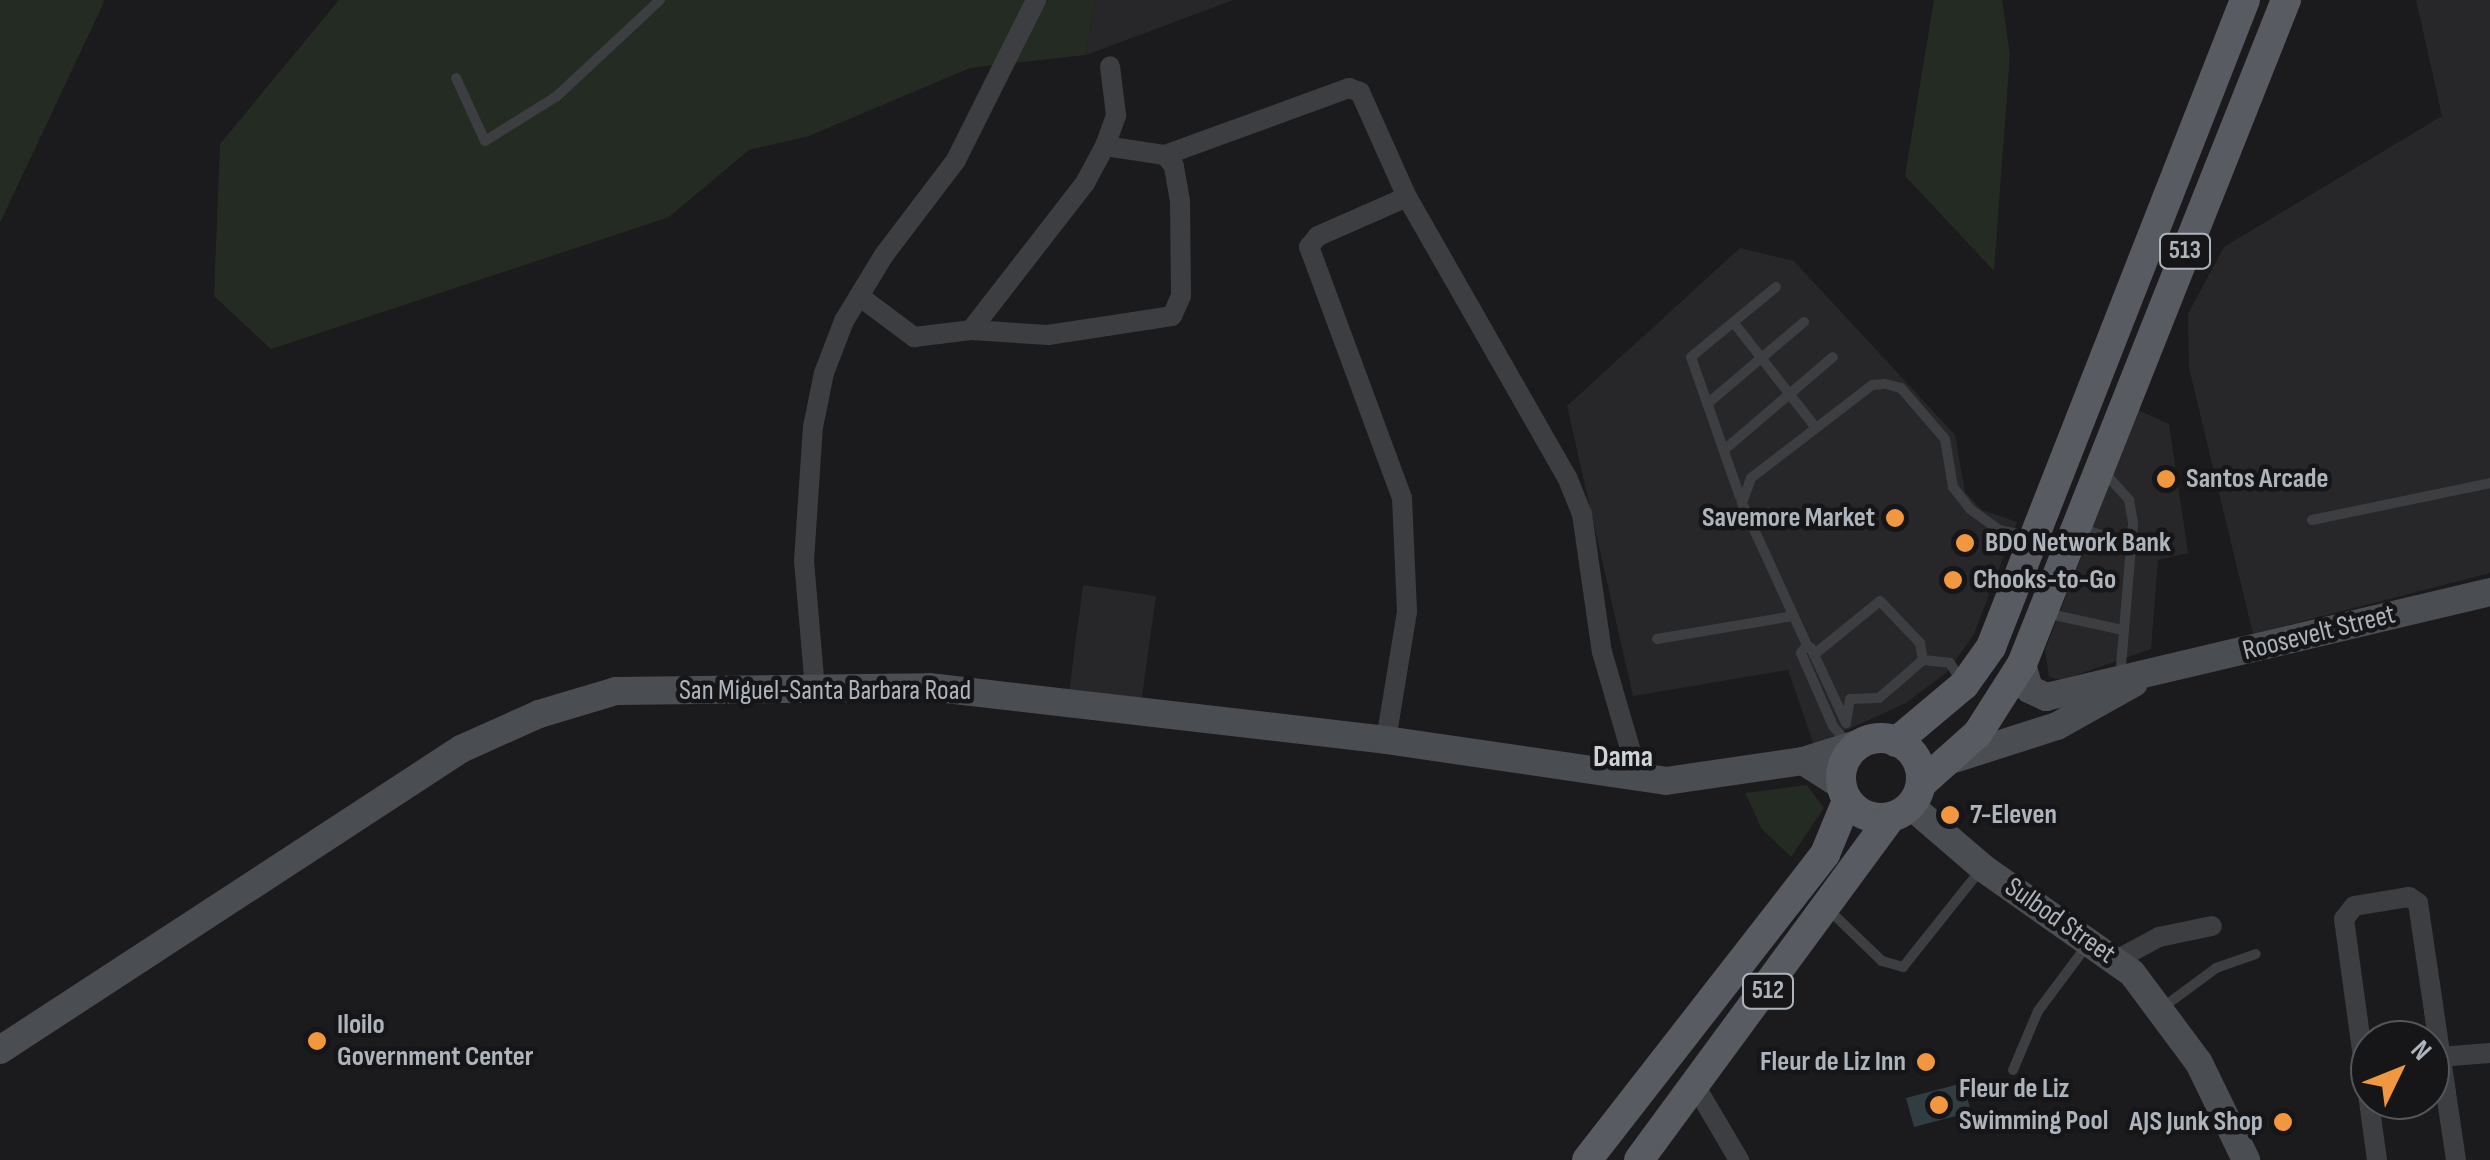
<!DOCTYPE html>
<style>
body{margin:0}
#map{position:relative;width:2490px;height:1160px;overflow:hidden;background:#1b1b1d;font-family:"Sofia Sans Condensed",sans-serif}
div>[style]{position:absolute}
.built>*{inset:0;background:#27272a}
.green>*{inset:0;background:#232b22}
.water>*{inset:0;background:#303d41}
.lane>*{height:10px;margin:-5px;padding:0 5px;transform-origin:5px;border-radius:5px;background:#3c3e42}
.street>*{height:20px;margin:-10px;padding:0 10px;transform-origin:10px;border-radius:10px;background:#3c3e42}
.secondary>*{height:28px;margin:-14px;padding:0 14px;transform-origin:14px;border-radius:14px;background:#4a4d52}
.primary>*{height:30px;margin:-15px;padding:0 15px;transform-origin:15px;border-radius:15px;background:#585b61}
.primary>.ring{margin:-15px;padding:0;box-sizing:content-box;background:none;border:30px solid #585b61;border-radius:50%}
.dots>*{width:28px;height:28px;translate:-50% -50%;box-sizing:border-box;border:5px solid #161618;border-radius:50%}
span{translate:-50% -50%;white-space:nowrap;text-align:center;line-height:1.15;-webkit-text-stroke:9px #161618;paint-order:stroke}
.shield-label span{padding:2px 8px;background:#161618;border:2px solid;border-radius:8px;-webkit-text-stroke-width:0}
.shield-label{font-size:25px;color:#adb4bc;font-weight:700}
.poi-label{font-size:28px;color:#adb4bc;font-weight:700}
.left{translate:0 -50%;text-align:left}
.right{translate:-100% -50%;text-align:right}
.street-label{font-size:28px;color:#adb4bc}
.neighbourhood-label{font-size:30px;color:#ced3d8;font-weight:700}
.north{position:absolute;left:2350px;top:1020px;width:100px;height:100px;box-sizing:border-box;background:#161618;border:2px solid #52555a;border-radius:50%;rotate:47deg;font-size:28px;font-weight:700;line-height:40px;text-align:center;color:#adb4bc}
.north::after{content:'';display:block;margin:auto;width:35px;height:45px;background:#f1973f;clip-path:polygon(50% 0,100% 100%,50% 72%,0 100%)}
</style>
<div id="map">
<div class="built">
<i style="clip-path:polygon(1096px 0,1233px 0,1086px 55px)"></i>
<i style="clip-path:polygon(2416px 0,2490px 0,2490px 573px,2253px 634px,2189px 368px,2188px 314px,2224px 247px,2442px 116px)"></i>
<i style="clip-path:polygon(1740px 248px,1794px 261px,1955px 435px,1965px 492px,1982px 510px,2017px 522px,1973px 636px,1946px 673px,1906px 703px,1814px 745px,1788px 670px,1633px 696px,1567px 406px)"></i>
<i style="clip-path:polygon(2138px 410px,2169px 424px,2188px 553px,2158px 560px,2151px 649px,2062px 680px,2049px 677px,2045px 650px)"></i>
<i style="clip-path:polygon(1083px 585px,1156px 596px,1141px 703px,1069px 693px)"></i>
</div>
<div class="green">
<i style="clip-path:polygon(0 0,105px 0,0 223px)"></i>
<i style="clip-path:polygon(339px 0,1096px 0,1086px 55px,970px 68px,809px 136px,749px 150px,669px 217px,271px 349px,214px 296px,220px 144px)"></i>
<i style="clip-path:polygon(1934px 0,2002px 0,2010px 54px,1994px 271px,1905px 176px)"></i>
<i style="clip-path:polygon(1807px 785px,1824px 808px,1791px 857px,1762px 829px,1745px 793px)"></i>
</div>
<div class="water">
<i style="clip-path:polygon(1963px 1083px,1971px 1112px,1914px 1127px,1906px 1098px)"></i>
</div>
<div class="lane">
<i style="left:456px;top:78px;width:69px;rotate:65.3deg"></i>
<i style="left:485px;top:141px;width:85px;rotate:-32deg"></i>
<i style="left:557px;top:96px;width:141px;rotate:-43deg"></i>
<i style="left:1734px;top:323px;width:133px;rotate:52deg"></i>
<i style="left:1707px;top:404px;width:127px;rotate:-40.2deg"></i>
<i style="left:1724px;top:450px;width:143px;rotate:-40.5deg"></i>
<i style="left:2104px;top:472px;width:38px;rotate:48deg"></i>
<i style="left:2129px;top:500px;width:23px;rotate:80deg"></i>
<i style="left:2133px;top:523px;width:156px;rotate:94.8deg"></i>
<i style="left:1740px;top:497px;width:148px;rotate:-109.3deg"></i>
<i style="left:1691px;top:357px;width:110px;rotate:-39.5deg"></i>
<i style="left:2312px;top:520px;width:182px;rotate:-11.7deg"></i>
<i style="left:2079px;top:528px;width:53px;rotate:17.4deg"></i>
<i style="left:2045px;top:613px;width:79px;rotate:12.4deg"></i>
<i style="left:1657px;top:639px;width:138px;rotate:-9.6deg"></i>
<i style="left:1811px;top:648px;width:83px;rotate:65deg"></i>
<i style="left:1816px;top:653px;width:82px;rotate:-39.1deg"></i>
<i style="left:1880px;top:601px;width:58px;rotate:46.4deg"></i>
<i style="left:1920px;top:643px;width:17px;rotate:80deg"></i>
<i style="left:1846px;top:722px;width:23px;rotate:-80deg"></i>
<i style="left:1850px;top:699px;width:29px;rotate:-2deg"></i>
<i style="left:1879px;top:698px;width:58px;rotate:-40.8deg"></i>
<i style="left:1923px;top:660px;width:27px;rotate:6deg"></i>
<i style="left:1950px;top:663px;width:22px;rotate:58deg"></i>
<i style="left:1848px;top:744px;width:23px;rotate:-130deg"></i>
<i style="left:1833px;top:726px;width:80px;rotate:-113.7deg"></i>
<i style="left:1801px;top:653px;width:10px;rotate:-53deg"></i>
<i style="left:1807px;top:645px;width:156px;rotate:-114.6deg"></i>
<i style="left:1742px;top:503px;width:27px;rotate:-70deg"></i>
<i style="left:1751px;top:478px;width:153px;rotate:-37.5deg"></i>
<i style="left:1872px;top:385px;width:13px;rotate:-4deg"></i>
<i style="left:1885px;top:384px;width:16px;rotate:14deg"></i>
<i style="left:1901px;top:388px;width:67px;rotate:49.2deg"></i>
<i style="left:1945px;top:439px;width:49px;rotate:80.5deg"></i>
<i style="left:1953px;top:487px;width:28px;rotate:52deg"></i>
<i style="left:1970px;top:509px;width:36px;rotate:36deg"></i>
<i style="left:1999px;top:530px;width:33px;rotate:12deg"></i>
<i style="left:1829px;top:910px;width:74px;rotate:43.9deg"></i>
<i style="left:1882px;top:961px;width:22px;rotate:16deg"></i>
<i style="left:1903px;top:967px;width:127px;rotate:-51.4deg"></i>
<i style="left:2162px;top:1008px;width:67px;rotate:-36.5deg"></i>
<i style="left:2216px;top:968px;width:42px;rotate:-19.3deg"></i>
<i style="left:2013px;top:1070px;width:64px;rotate:-67deg"></i>
<i style="left:2038px;top:1011px;width:84px;rotate:-53.3deg"></i>
</div>
<div class="street">
<i style="left:1105px;top:146px;width:61px;rotate:8.5deg"></i>
<i style="left:1165px;top:155px;width:196px;rotate:-20deg"></i>
<i style="left:1349px;top:88px;width:12px;rotate:20deg"></i>
<i style="left:1360px;top:92px;width:115px;rotate:65.9deg"></i>
<i style="left:1407px;top:197px;width:322px;rotate:60.3deg"></i>
<i style="left:1567px;top:477px;width:40px;rotate:68deg"></i>
<i style="left:1582px;top:514px;width:139px;rotate:81.8deg"></i>
<i style="left:1602px;top:652px;width:132px;rotate:73.8deg"></i>
<i style="left:859px;top:296px;width:69px;rotate:36.7deg"></i>
<i style="left:914px;top:337px;width:57px;rotate:-7deg"></i>
<i style="left:971px;top:330px;width:186px;rotate:-52.2deg"></i>
<i style="left:1085px;top:183px;width:42px;rotate:-61.6deg"></i>
<i style="left:1105px;top:146px;width:33px;rotate:-70deg"></i>
<i style="left:1116px;top:115px;width:49px;rotate:-97deg"></i>
<i style="left:971px;top:330px;width:77px;rotate:3.7deg"></i>
<i style="left:1048px;top:335px;width:125px;rotate:-8.7deg"></i>
<i style="left:1172px;top:316px;width:22px;rotate:-66deg"></i>
<i style="left:1181px;top:296px;width:95px;rotate:-90.6deg"></i>
<i style="left:1180px;top:201px;width:36px;rotate:-100deg"></i>
<i style="left:1174px;top:166px;width:14px;rotate:-129deg"></i>
<i style="left:815px;top:689px;width:128px;rotate:-94.9deg"></i>
<i style="left:804px;top:561px;width:134px;rotate:-86.2deg"></i>
<i style="left:813px;top:427px;width:55px;rotate:-78.5deg"></i>
<i style="left:824px;top:373px;width:56px;rotate:-69deg"></i>
<i style="left:844px;top:321px;width:77px;rotate:-58.8deg"></i>
<i style="left:884px;top:255px;width:119px;rotate:-52.8deg"></i>
<i style="left:956px;top:160px;width:179px;rotate:-63.4deg"></i>
<i style="left:1386px;top:740px;width:130px;rotate:-80.7deg"></i>
<i style="left:1407px;top:612px;width:114px;rotate:-92.5deg"></i>
<i style="left:1402px;top:498px;width:268px;rotate:-110.3deg"></i>
<i style="left:1309px;top:247px;width:14px;rotate:-51deg"></i>
<i style="left:1318px;top:236px;width:97px;rotate:-23.7deg"></i>
<i style="left:2118px;top:959px;width:47px;rotate:-28.2deg"></i>
<i style="left:2159px;top:937px;width:54px;rotate:-11.7deg"></i>
<i style="left:2439px;top:1057px;width:51px;rotate:-4.5deg"></i>
<i style="left:1696px;top:1087px;width:85px;rotate:59.5deg"></i>
<i style="left:2377px;top:1160px;width:243px;rotate:-97.8deg"></i>
<i style="left:2344px;top:919px;width:16px;rotate:-52deg"></i>
<i style="left:2354px;top:906px;width:56px;rotate:-9.3deg"></i>
<i style="left:2409px;top:897px;width:11px;rotate:34deg"></i>
<i style="left:2418px;top:903px;width:260px;rotate:81.6deg"></i>
</div>
<div class="secondary">
<i style="left:2022px;top:664px;width:26px;rotate:74deg"></i>
<i style="left:2029px;top:689px;width:19px;rotate:25deg"></i>
<i style="left:2046px;top:697px;width:456px;rotate:-13.3deg"></i>
<i style="left:1954px;top:759px;width:108px;rotate:-17.8deg"></i>
<i style="left:2057px;top:726px;width:88px;rotate:-29.2deg"></i>
<i style="left:1803px;top:761px;width:45px;rotate:32.3deg"></i>
<i style="left:1911px;top:806px;width:95px;rotate:40.7deg"></i>
<i style="left:1983px;top:868px;width:182px;rotate:35.2deg"></i>
<i style="left:2132px;top:973px;width:112px;rotate:53.3deg"></i>
<i style="left:2199px;top:1063px;width:108px;rotate:64.1deg"></i>
<i style="left:0;top:1050px;width:551px;rotate:-33.14deg"></i>
<i style="left:461px;top:749px;width:85px;rotate:-24.2deg"></i>
<i style="left:539px;top:714px;width:80px;rotate:-16.6deg"></i>
<i style="left:616px;top:691px;width:313px;rotate:-0.7deg"></i>
<i style="left:929px;top:687px;width:460px;rotate:6.6deg"></i>
<i style="left:1386px;top:740px;width:283px;rotate:8.3deg"></i>
<i style="left:1666px;top:781px;width:138px;rotate:-8.3deg"></i>
<i style="left:1803px;top:761px;width:66px;rotate:-17.6deg"></i>
</div>
<div class="primary">
<i class="ring" style="left:1841px;top:738px;width:50px;height:50px"></i>
<i style="left:1896px;top:742px;width:89px;rotate:-40deg"></i>
<i style="left:1964px;top:685px;width:47px;rotate:-54.6deg"></i>
<i style="left:1991px;top:647px;width:695px;rotate:-68.57deg"></i>
<i style="left:1921px;top:784px;width:76px;rotate:-41.8deg"></i>
<i style="left:1978px;top:733px;width:82px;rotate:-57.5deg"></i>
<i style="left:2022px;top:664px;width:715px;rotate:-68.32deg"></i>
<i style="left:1587px;top:1160px;width:388px;rotate:-52.1deg"></i>
<i style="left:1825px;top:854px;width:57px;rotate:-67.5deg"></i>
<i style="left:1639px;top:1160px;width:424px;rotate:-53.7deg"></i>
</div>
<div class="dots">
<i style="left:2166px;top:479px;background:#f1973f"></i>
<i style="left:1895px;top:518px;background:#f1973f"></i>
<i style="left:1965px;top:543px;background:#f1973f"></i>
<i style="left:1953px;top:580px;background:#f1973f"></i>
<i style="left:1950px;top:815px;background:#f1973f"></i>
<i style="left:317px;top:1041px;background:#f1973f"></i>
<i style="left:1926px;top:1062px;background:#f1973f"></i>
<i style="left:1939px;top:1105px;background:#f1973f"></i>
<i style="left:2283px;top:1122px;background:#f1973f"></i>
</div>
<div class="shield-label">
<span style="left:2185px;top:251px">513</span>
<span style="left:1768px;top:991px">512</span>
</div>
<div class="poi-label">
<span class="left" style="left:2186px;top:479px">Santos Arcade</span>
<span class="right" style="left:1875px;top:518px">Savemore Market</span>
<span class="left" style="left:1985px;top:543px">BDO Network Bank</span>
<span class="left" style="left:1973px;top:580px">Chooks-to-Go</span>
<span class="left" style="left:1970px;top:815px">7-Eleven</span>
<span class="left" style="left:337px;top:1041px">Iloilo<br>Government Center</span>
<span class="right" style="left:1906px;top:1062px">Fleur de Liz Inn</span>
<span class="left" style="left:1959px;top:1105px">Fleur de Liz<br>Swimming Pool</span>
<span class="right" style="left:2263px;top:1122px">AJS Junk Shop</span>
</div>
<div class="street-label">
<span style="left:2319px;top:633px;rotate:-14deg">Roosevelt Street</span>
<span style="left:825px;top:691px">San Miguel-Santa Barbara Road</span>
<span style="left:2060px;top:921px;rotate:35deg">Sulbod Street</span>
</div>
<div class="neighbourhood-label">
<span style="left:1623px;top:757px">Dama</span>
</div>
<div class="north">N</div>
</div>
